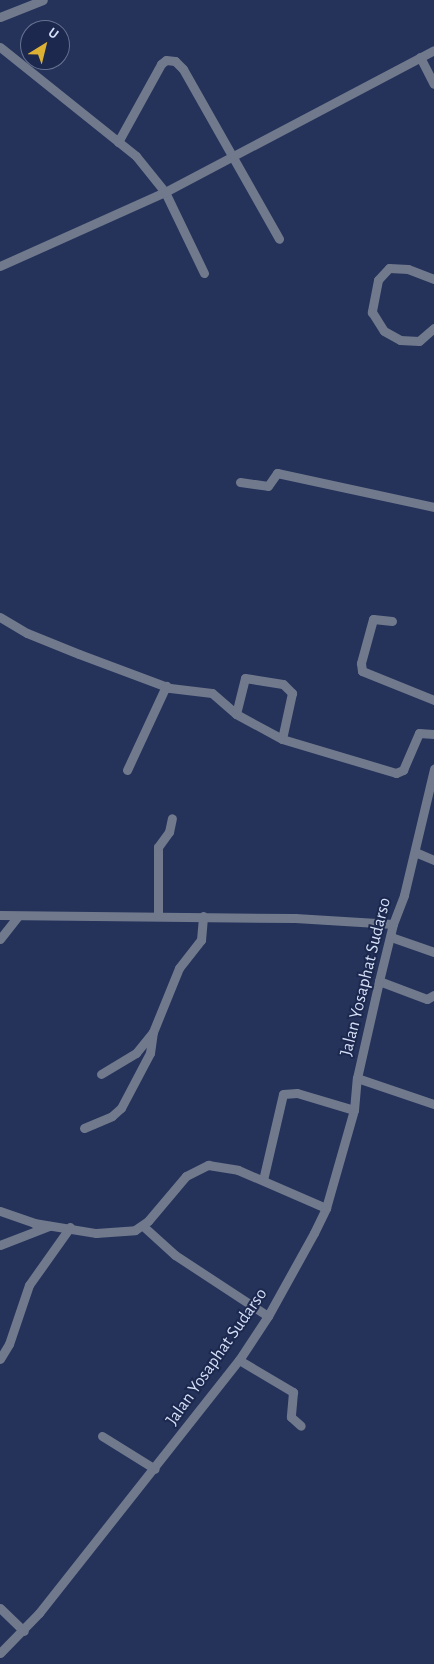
<!DOCTYPE html>
<style>
body{margin:0}
#map{position:relative;width:434px;height:1664px;overflow:hidden;background:#25325a;font-family:"Alegreya Sans",sans-serif}
div>[style]{position:absolute}
.minor>*{height:9px;margin:-4.5px;padding:0 4.5px;transform-origin:4.5px;border-radius:4.5px;background:#71798d}
span{translate:-50% -50%;white-space:nowrap;text-align:center;line-height:1.15;-webkit-text-stroke:4px #1c284e;paint-order:stroke}
.street-label{font-size:18px;color:#d4def6}
.north{position:absolute;left:20px;top:20px;width:50px;height:50px;box-sizing:border-box;background:#1c284e;border:1px solid #667191;border-radius:50%;rotate:36deg;font-size:14px;font-weight:700;line-height:20px;text-align:center;color:#d4def6}
.north::after{content:'';display:block;margin:auto;width:18px;height:22px;background:#ddb133;clip-path:polygon(50% 0,100% 100%,50% 72%,0 100%)}
</style>
<div id="map">
<div class="minor">
<i style="left:0;top:17px;width:46px;rotate:-21.6deg"></i>
<i style="left:0;top:47px;width:174px;rotate:38.7deg"></i>
<i style="left:136px;top:156px;width:46px;rotate:51.1deg"></i>
<i style="left:165px;top:192px;width:90px;rotate:64.3deg"></i>
<i style="left:420px;top:57px;width:30px;rotate:63deg"></i>
<i style="left:118px;top:142px;width:89px;rotate:-61.1deg"></i>
<i style="left:161px;top:64px;width:6px;rotate:-39deg"></i>
<i style="left:166px;top:60px;width:9px;rotate:6deg"></i>
<i style="left:175px;top:61px;width:11px;rotate:45deg"></i>
<i style="left:183px;top:69px;width:195px;rotate:60.5deg"></i>
<i style="left:0;top:266px;width:181px;rotate:-24.2deg"></i>
<i style="left:165px;top:192px;width:304px;rotate:-27.8deg"></i>
<i style="left:434px;top:279px;width:28px;rotate:-159deg"></i>
<i style="left:408px;top:269px;width:19px;rotate:-177deg"></i>
<i style="left:389px;top:268px;width:16px;rotate:133deg"></i>
<i style="left:378px;top:280px;width:33px;rotate:101deg"></i>
<i style="left:372px;top:312px;width:22px;rotate:58deg"></i>
<i style="left:384px;top:331px;width:18px;rotate:29deg"></i>
<i style="left:400px;top:340px;width:19px;rotate:3deg"></i>
<i style="left:419px;top:341px;width:20px;rotate:-41deg"></i>
<i style="left:240px;top:482px;width:28px;rotate:8deg"></i>
<i style="left:268px;top:486px;width:16px;rotate:-55deg"></i>
<i style="left:277px;top:473px;width:161px;rotate:12.2deg"></i>
<i style="left:0;top:617px;width:31px;rotate:31deg"></i>
<i style="left:27px;top:633px;width:56px;rotate:22deg"></i>
<i style="left:79px;top:654px;width:97px;rotate:20.5deg"></i>
<i style="left:170px;top:688px;width:42px;rotate:6.8deg"></i>
<i style="left:212px;top:693px;width:32px;rotate:41deg"></i>
<i style="left:236px;top:714px;width:52px;rotate:28.5deg"></i>
<i style="left:282px;top:739px;width:119px;rotate:16.6deg"></i>
<i style="left:396px;top:773px;width:8px;rotate:-23deg"></i>
<i style="left:403px;top:770px;width:40px;rotate:-66.6deg"></i>
<i style="left:419px;top:733px;width:15px;rotate:4deg"></i>
<i style="left:392px;top:621px;width:19px;rotate:-174deg"></i>
<i style="left:373px;top:619px;width:46px;rotate:105.3deg"></i>
<i style="left:361px;top:663px;width:8px;rotate:83deg"></i>
<i style="left:362px;top:671px;width:78px;rotate:21.9deg"></i>
<i style="left:236px;top:714px;width:37px;rotate:-76deg"></i>
<i style="left:245px;top:678px;width:38px;rotate:9deg"></i>
<i style="left:283px;top:684px;width:13px;rotate:45deg"></i>
<i style="left:292px;top:693px;width:47px;rotate:102.3deg"></i>
<i style="left:127px;top:770px;width:93px;rotate:-65.1deg"></i>
<i style="left:415px;top:852px;width:21px;rotate:23deg"></i>
<i style="left:0;top:915px;width:295px;rotate:0.6deg"></i>
<i style="left:295px;top:918px;width:98px;rotate:3.5deg"></i>
<i style="left:158px;top:916px;width:69px;rotate:-90deg"></i>
<i style="left:158px;top:847px;width:19px;rotate:-54deg"></i>
<i style="left:169px;top:832px;width:14px;rotate:-78deg"></i>
<i style="left:391px;top:937px;width:46px;rotate:19.2deg"></i>
<i style="left:0;top:939px;width:29px;rotate:-52deg"></i>
<i style="left:379px;top:981px;width:51px;rotate:20.6deg"></i>
<i style="left:427px;top:999px;width:8px;rotate:-30deg"></i>
<i style="left:101px;top:1074px;width:41px;rotate:-31deg"></i>
<i style="left:136px;top:1053px;width:27px;rotate:-51deg"></i>
<i style="left:153px;top:1032px;width:69px;rotate:-67.9deg"></i>
<i style="left:179px;top:968px;width:36px;rotate:-52deg"></i>
<i style="left:201px;top:940px;width:24px;rotate:-85deg"></i>
<i style="left:357px;top:1078px;width:81px;rotate:18.7deg"></i>
<i style="left:84px;top:1128px;width:30px;rotate:-23deg"></i>
<i style="left:112px;top:1116px;width:12px;rotate:-42deg"></i>
<i style="left:121px;top:1108px;width:62px;rotate:-62.2deg"></i>
<i style="left:150px;top:1053px;width:21px;rotate:-82deg"></i>
<i style="left:263px;top:1180px;width:88px;rotate:-76.9deg"></i>
<i style="left:283px;top:1094px;width:14px;rotate:-4deg"></i>
<i style="left:297px;top:1093px;width:59px;rotate:16.6deg"></i>
<i style="left:0;top:1211px;width:36px;rotate:19deg"></i>
<i style="left:34px;top:1223px;width:63px;rotate:9.2deg"></i>
<i style="left:96px;top:1233px;width:39px;rotate:-4deg"></i>
<i style="left:135px;top:1230px;width:16px;rotate:-35deg"></i>
<i style="left:148px;top:1221px;width:59px;rotate:-49.8deg"></i>
<i style="left:186px;top:1176px;width:25px;rotate:-27deg"></i>
<i style="left:208px;top:1165px;width:30px;rotate:9deg"></i>
<i style="left:238px;top:1170px;width:96px;rotate:23.4deg"></i>
<i style="left:143px;top:1226px;width:43px;rotate:42.2deg"></i>
<i style="left:175px;top:1255px;width:111px;rotate:33.3deg"></i>
<i style="left:0;top:1245px;width:53px;rotate:-21.2deg"></i>
<i style="left:0;top:1359px;width:17px;rotate:-59deg"></i>
<i style="left:9px;top:1344px;width:62px;rotate:-71.3deg"></i>
<i style="left:29px;top:1285px;width:71px;rotate:-54.7deg"></i>
<i style="left:239px;top:1360px;width:63px;rotate:30.7deg"></i>
<i style="left:293px;top:1392px;width:25px;rotate:95deg"></i>
<i style="left:291px;top:1417px;width:13px;rotate:42deg"></i>
<i style="left:102px;top:1436px;width:62px;rotate:31.9deg"></i>
<i style="left:0;top:1608px;width:33px;rotate:44deg"></i>
<i style="left:0;top:1653px;width:56px;rotate:-45.7deg"></i>
<i style="left:39px;top:1613px;width:323px;rotate:-51.7deg"></i>
<i style="left:239px;top:1360px;width:53px;rotate:-56.6deg"></i>
<i style="left:268px;top:1316px;width:95px;rotate:-61deg"></i>
<i style="left:314px;top:1233px;width:28px;rotate:-64deg"></i>
<i style="left:326px;top:1208px;width:102px;rotate:-74.1deg"></i>
<i style="left:354px;top:1110px;width:32px;rotate:-85deg"></i>
<i style="left:357px;top:1078px;width:99px;rotate:-77.2deg"></i>
<i style="left:379px;top:981px;width:59px;rotate:-76.2deg"></i>
<i style="left:393px;top:924px;width:31px;rotate:-69deg"></i>
<i style="left:404px;top:895px;width:130px;rotate:-76.6deg"></i>
</div>
<div class="street-label">
<span style="left:366px;top:977px;rotate:-76deg">Jalan Yosaphat Sudarso</span>
<span style="left:217px;top:1357px;rotate:-55deg">Jalan Yosaphat Sudarso</span>
</div>
<div class="north">U</div>
</div>
